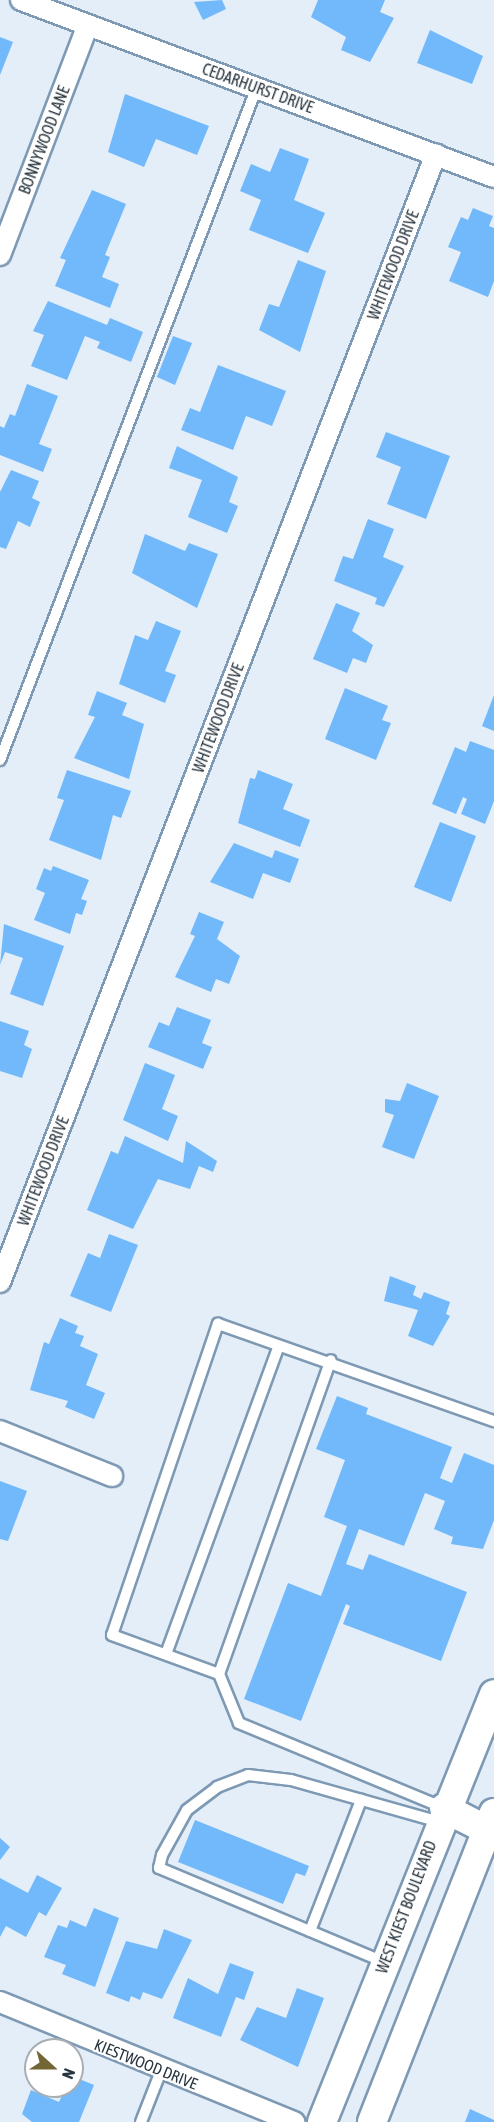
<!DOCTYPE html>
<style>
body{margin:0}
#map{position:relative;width:494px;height:2122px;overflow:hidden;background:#e3eef9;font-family:"Asap Condensed",sans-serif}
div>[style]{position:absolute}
.building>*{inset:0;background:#71b9fb}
.roads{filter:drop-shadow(2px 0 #7e99b3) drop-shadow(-2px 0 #7e99b3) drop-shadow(0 2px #7e99b3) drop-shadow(0 -2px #7e99b3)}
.service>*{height:10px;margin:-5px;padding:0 5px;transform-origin:5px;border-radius:5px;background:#fff}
.minor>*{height:20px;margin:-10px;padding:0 10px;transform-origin:10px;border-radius:10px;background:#fff}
.secondary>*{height:28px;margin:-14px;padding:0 14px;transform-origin:14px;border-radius:14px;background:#fff}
span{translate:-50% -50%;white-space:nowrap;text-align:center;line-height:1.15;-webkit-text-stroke:4.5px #fff;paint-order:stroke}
.street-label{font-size:16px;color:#28343e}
.north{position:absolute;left:24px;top:2038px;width:60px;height:60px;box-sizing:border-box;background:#fff;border:2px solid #a9aeb2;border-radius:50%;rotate:111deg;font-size:16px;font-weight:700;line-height:24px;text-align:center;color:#28343e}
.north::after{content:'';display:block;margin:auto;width:21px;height:27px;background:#726734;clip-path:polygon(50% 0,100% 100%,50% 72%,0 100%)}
</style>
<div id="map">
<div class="building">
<i style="clip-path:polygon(222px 0,226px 9px,203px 20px,194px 2px)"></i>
<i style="clip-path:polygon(318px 0,385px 0,380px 12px,394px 18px,370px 62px,341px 50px,346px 37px,311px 17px)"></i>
<i style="clip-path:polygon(430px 30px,483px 56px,472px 84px,417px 63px)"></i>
<i style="clip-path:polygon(0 37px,13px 42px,0 75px)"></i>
<i style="clip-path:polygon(125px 94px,209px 126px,197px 155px,156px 139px,144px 167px,108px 152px)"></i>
<i style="clip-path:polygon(280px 148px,309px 159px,294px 200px,325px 213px,308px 253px,249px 230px,261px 200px,240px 191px,251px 164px,270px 172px)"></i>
<i style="clip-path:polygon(92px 190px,126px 204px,105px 255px,110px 257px,102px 277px,119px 284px,110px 308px,55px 286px,66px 260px,60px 258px)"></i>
<i style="clip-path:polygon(473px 208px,493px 216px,489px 226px,494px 228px,494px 281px,488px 297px,449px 281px,461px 252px,448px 247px,461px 217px,468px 220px)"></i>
<i style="clip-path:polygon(298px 260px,326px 271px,300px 352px,259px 330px,269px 304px,279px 307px)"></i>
<i style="clip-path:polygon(48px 301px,107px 325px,110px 318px,143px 332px,131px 362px,97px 348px,100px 342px,85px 336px,67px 380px,31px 366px,44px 335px,33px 331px)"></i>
<i style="clip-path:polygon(173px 336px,192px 343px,175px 385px,157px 377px)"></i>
<i style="clip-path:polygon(218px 365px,286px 391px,272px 426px,246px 416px,233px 450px,181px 430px,190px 408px,200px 412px)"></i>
<i style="clip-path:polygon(27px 384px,58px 396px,39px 444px,52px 449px,43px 472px,0 455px,0 426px,4px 428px,10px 414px,15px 416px)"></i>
<i style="clip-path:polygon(386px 432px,450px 456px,426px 519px,387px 504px,401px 467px,376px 457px)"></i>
<i style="clip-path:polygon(177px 446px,238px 477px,229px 502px,238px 506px,227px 533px,188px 517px,202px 480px,169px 468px)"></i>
<i style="clip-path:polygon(11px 470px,39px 481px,32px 498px,40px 502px,30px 527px,18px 521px,6px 549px,0 547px,0 492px)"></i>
<i style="clip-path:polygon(368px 519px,394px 529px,383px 557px,404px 566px,384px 607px,375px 604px,377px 598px,334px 581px,343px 556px,353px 559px)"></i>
<i style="clip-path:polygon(145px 534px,185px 551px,189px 543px,218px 554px,197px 608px,132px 573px)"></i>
<i style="clip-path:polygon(336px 603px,360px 613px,352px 631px,373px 645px,366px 663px,353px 658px,347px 673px,313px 659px)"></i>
<i style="clip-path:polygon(156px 621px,181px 631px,165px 671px,176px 675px,165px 703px,119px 684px,135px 635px,148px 640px)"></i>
<i style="clip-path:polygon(345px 688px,388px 706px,382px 720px,391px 723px,376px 760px,325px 739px)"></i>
<i style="clip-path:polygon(97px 691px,127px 703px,122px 715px,144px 724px,129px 779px,74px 758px,95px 717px,88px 715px)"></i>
<i style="clip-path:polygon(494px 695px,494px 731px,482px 726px)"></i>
<i style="clip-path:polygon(470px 741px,494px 750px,494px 801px,485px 824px,461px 814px,467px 799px,463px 797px,456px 814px,432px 804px,455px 747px,466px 752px)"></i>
<i style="clip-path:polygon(67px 770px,131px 791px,121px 818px,113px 815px,101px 860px,49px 840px,64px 800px,57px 798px)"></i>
<i style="clip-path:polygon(258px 770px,293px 784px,283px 809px,310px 820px,300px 847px,238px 823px,250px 778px,255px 779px)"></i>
<i style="clip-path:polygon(440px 822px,476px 836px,451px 902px,414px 887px)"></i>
<i style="clip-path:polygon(234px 843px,272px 858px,275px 850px,299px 859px,290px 883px,263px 873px,253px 899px,210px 882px)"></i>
<i style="clip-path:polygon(53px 866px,89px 880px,81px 899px,87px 901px,82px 915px,76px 913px,70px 934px,34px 920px,45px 893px,36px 889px,44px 868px,51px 871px)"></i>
<i style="clip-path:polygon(199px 912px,224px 922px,217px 939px,240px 956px,229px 984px,216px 979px,211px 992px,175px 977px,195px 936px,190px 934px)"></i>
<i style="clip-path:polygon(4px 924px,64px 946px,43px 1006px,10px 994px,23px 958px,5px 952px,0 965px)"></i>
<i style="clip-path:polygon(177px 1007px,211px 1020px,202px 1043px,212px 1047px,203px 1069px,148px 1047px,159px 1022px,169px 1026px)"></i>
<i style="clip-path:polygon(0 1021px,29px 1031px,24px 1045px,32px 1049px,22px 1078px,0 1071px)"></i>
<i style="clip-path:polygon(145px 1063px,175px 1075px,162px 1109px,178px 1116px,168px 1141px,123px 1120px)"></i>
<i style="clip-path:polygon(407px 1083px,439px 1096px,414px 1159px,382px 1147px,394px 1115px,385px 1112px,385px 1099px,400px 1101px)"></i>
<i style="clip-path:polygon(125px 1136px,183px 1163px,186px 1141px,217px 1161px,213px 1172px,199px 1166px,190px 1189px,158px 1179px,133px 1229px,87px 1210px,111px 1151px,118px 1154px)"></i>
<i style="clip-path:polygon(109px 1234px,138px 1245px,111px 1312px,70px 1296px,88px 1253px,100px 1258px)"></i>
<i style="clip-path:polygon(390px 1276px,416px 1286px,413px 1295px,421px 1299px,424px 1292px,450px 1302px,446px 1314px,450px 1316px,433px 1346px,408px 1336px,418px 1310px,384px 1301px)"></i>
<i style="clip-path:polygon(60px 1318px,78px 1326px,75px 1333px,84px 1336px,80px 1346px,98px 1354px,86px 1385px,105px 1393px,94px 1419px,65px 1407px,68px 1401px,30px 1390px,44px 1342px,49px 1344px)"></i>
<i style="clip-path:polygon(337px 1396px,368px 1408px,366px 1414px,452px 1447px,440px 1478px,452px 1483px,464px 1453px,494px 1465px,494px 1520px,483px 1549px,451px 1544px,453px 1537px,434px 1529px,445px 1501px,425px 1493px,404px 1546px,359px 1529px,346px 1564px,363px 1570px,369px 1554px,467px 1592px,441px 1661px,343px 1624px,350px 1606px,346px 1604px,301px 1721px,244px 1699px,288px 1583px,321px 1596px,347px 1526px,324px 1517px,345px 1460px,316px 1449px)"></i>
<i style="clip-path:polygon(0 1481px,27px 1491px,8px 1541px,0 1539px)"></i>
<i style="clip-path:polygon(195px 1820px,309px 1866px,305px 1876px,296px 1873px,283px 1904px,178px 1862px)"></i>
<i style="clip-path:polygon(0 1838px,10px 1847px,0 1860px)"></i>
<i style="clip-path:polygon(37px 1875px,62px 1888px,46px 1916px,39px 1912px,26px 1937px,6px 1926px,0 1937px,0 1878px,28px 1893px)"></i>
<i style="clip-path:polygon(94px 1908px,119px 1918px,95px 1987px,62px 1974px,66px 1965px,44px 1957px,58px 1925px,67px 1928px,70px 1920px,86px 1927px)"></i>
<i style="clip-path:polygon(164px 1929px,192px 1940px,162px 1999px,143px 1992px,140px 2000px,131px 1996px,129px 2002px,106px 1993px,126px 1941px,157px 1949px)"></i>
<i style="clip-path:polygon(230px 1963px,254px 1972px,244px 2000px,236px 1997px,221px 2037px,173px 2018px,188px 1978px,218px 1994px)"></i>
<i style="clip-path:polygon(297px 1988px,324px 1998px,298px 2067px,240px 2040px,257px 2007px,286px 2018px)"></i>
<i style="clip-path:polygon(72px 2076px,94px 2085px,79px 2122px,32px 2122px,22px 2114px,31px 2090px,59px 2102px,66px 2086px,72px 2086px)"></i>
<i style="clip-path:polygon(470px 2109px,494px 2120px,494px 2122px,465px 2122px)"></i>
</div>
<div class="roads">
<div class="service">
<i style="left:0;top:760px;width:720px;rotate:-69.1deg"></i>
<i style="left:166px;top:1654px;width:328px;rotate:-69.9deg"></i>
<i style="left:219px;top:1674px;width:333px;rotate:-70.4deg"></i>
<i style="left:444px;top:1808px;width:222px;rotate:-157.5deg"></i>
<i style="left:239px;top:1723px;width:53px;rotate:-112.2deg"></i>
<i style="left:219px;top:1674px;width:114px;rotate:-160deg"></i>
<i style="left:112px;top:1635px;width:329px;rotate:-71.2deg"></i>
<i style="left:218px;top:1324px;width:293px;rotate:19.4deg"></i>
<i style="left:310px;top:1931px;width:141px;rotate:-68.7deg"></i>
<i style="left:384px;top:1962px;width:244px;rotate:-157.3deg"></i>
<i style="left:159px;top:1868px;width:13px;rotate:-77deg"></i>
<i style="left:162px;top:1855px;width:51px;rotate:-60.9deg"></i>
<i style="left:187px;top:1810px;width:38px;rotate:-37deg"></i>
<i style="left:217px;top:1787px;width:33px;rotate:-21deg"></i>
<i style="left:248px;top:1775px;width:43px;rotate:6.6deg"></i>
<i style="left:291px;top:1780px;width:154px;rotate:15.8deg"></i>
<i style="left:141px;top:2122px;width:55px;rotate:-68.6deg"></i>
</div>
<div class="minor">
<i style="left:21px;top:0;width:505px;rotate:20.52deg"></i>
<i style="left:0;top:255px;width:246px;rotate:-69.1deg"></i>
<i style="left:0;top:1282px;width:1209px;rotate:-68.87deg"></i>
<i style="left:0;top:1431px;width:121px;rotate:21.9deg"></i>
<i style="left:0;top:2002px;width:318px;rotate:22.2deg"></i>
</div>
<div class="secondary">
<i style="left:444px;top:1808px;width:48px;rotate:27.1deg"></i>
<i style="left:322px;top:2122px;width:461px;rotate:-68.1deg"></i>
<i style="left:372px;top:2122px;width:332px;rotate:-68.5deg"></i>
</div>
</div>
<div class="street-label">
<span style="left:258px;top:88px;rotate:20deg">CEDARHURST DRIVE</span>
<span style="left:44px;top:140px;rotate:-69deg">BONNYWOOD LANE</span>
<span style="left:393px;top:265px;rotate:-69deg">WHITEWOOD DRIVE</span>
<span style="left:218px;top:718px;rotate:-69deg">WHITEWOOD DRIVE</span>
<span style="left:43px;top:1171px;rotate:-69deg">WHITEWOOD DRIVE</span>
<span style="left:406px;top:1907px;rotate:-69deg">WEST KIEST BOULEVARD</span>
<span style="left:146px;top:2064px;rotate:22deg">KIESTWOOD DRIVE</span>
</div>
<div class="north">N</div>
</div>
